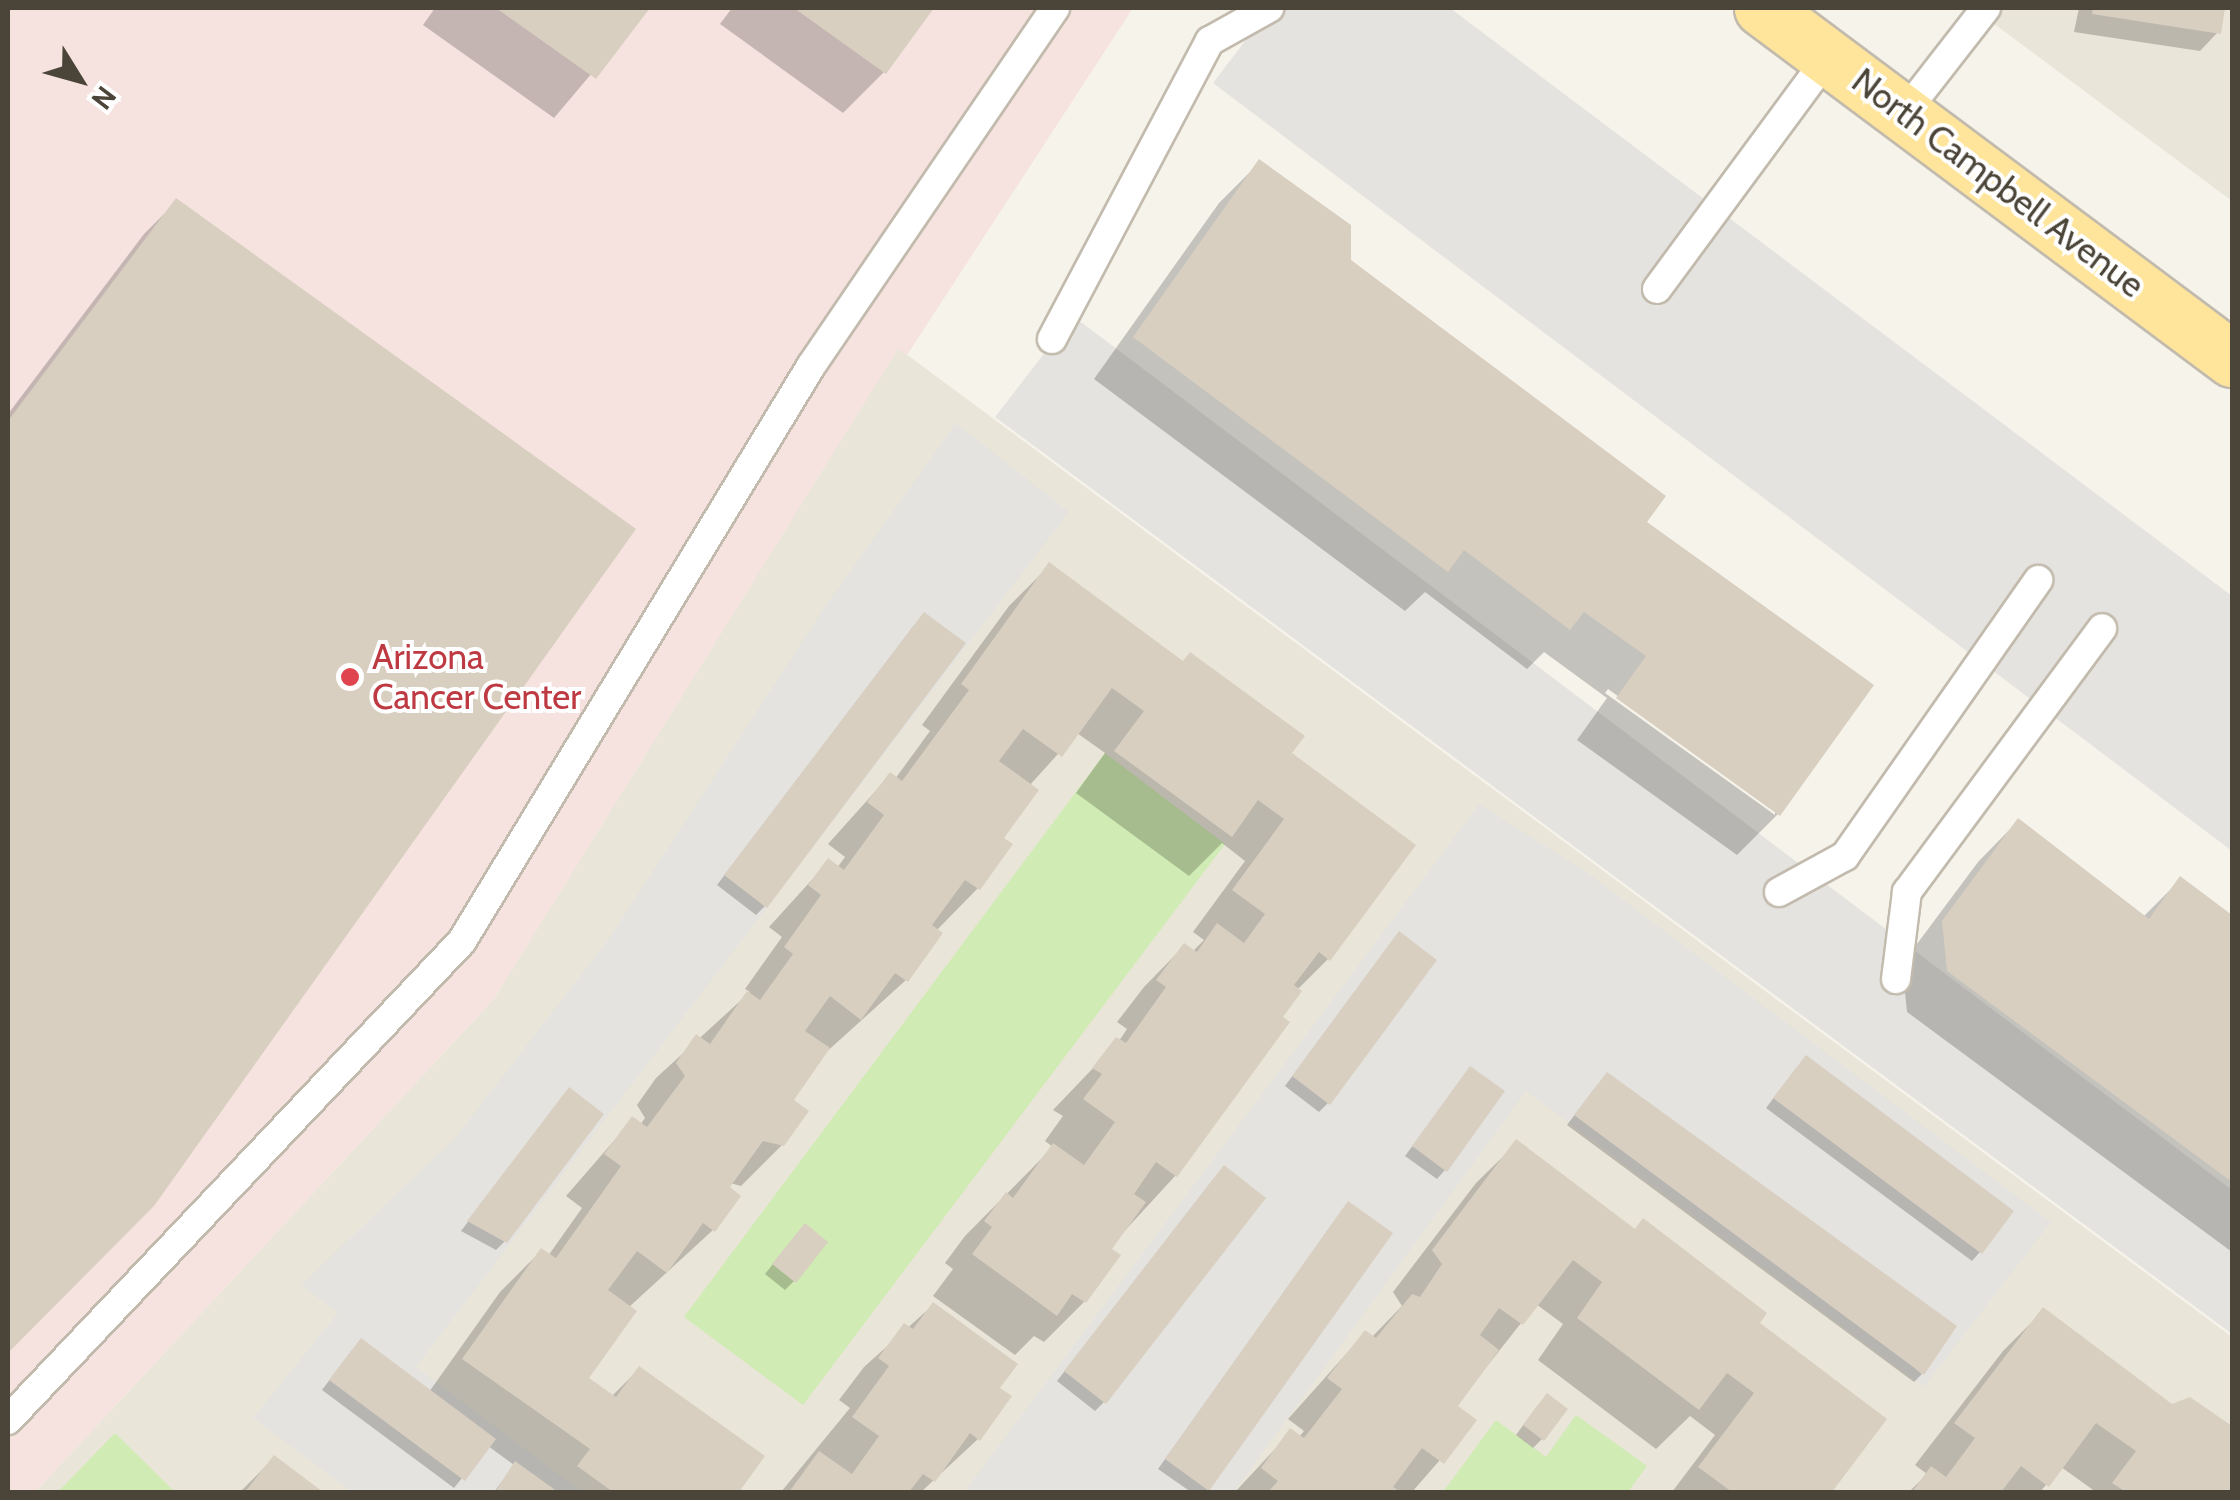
<!DOCTYPE html>
<style>
body{margin:0}
#map{position:relative;width:2240px;height:1500px;overflow:hidden;background:#f6f3eb;font-family:Cabin,sans-serif}
div>[style]{position:absolute}
.residential>*{inset:0;background:#eae5d9}
.medical>*{inset:0;background:#f6e3df}
.green>*{inset:0;background:#d0ebb3}
.parking>*{inset:0;background:#e5e3df}
.shadow>*{inset:0;background:#0003}
.building>*{inset:0;background:#d8cfc0}
.roads{filter:drop-shadow(2px 0 #c2bbad) drop-shadow(-2px 0 #c2bbad) drop-shadow(0 2px #c2bbad) drop-shadow(0 -2px #c2bbad)}
.service>*{height:28px;margin:-14px;padding:0 14px;transform-origin:14px;border-radius:14px;background:#fff}
.primary>*{height:55px;margin:-27.5px;padding:0 27.5px;transform-origin:27.5px;border-radius:27.5px;background:#ffe59b}
.dots>*{width:28px;height:28px;translate:-50% -50%;box-sizing:border-box;border:5px solid #fff;border-radius:50%}
span{translate:-50% -50%;white-space:nowrap;text-align:center;line-height:1.15;-webkit-text-stroke:8px #fff;paint-order:stroke}
.street-label{font-size:35px;color:#4b4438}
.health-label{font-size:35px;color:#be3a42}
.left{translate:0 -50%;text-align:left}
.frame{position:absolute;inset:0;border:10px solid #4b4438;pointer-events:none}
.north{position:absolute;left:30px;top:30px;width:100px;height:100px;-webkit-text-stroke:8px #fff;paint-order:stroke;rotate:127deg;font-size:28px;font-weight:700;line-height:40px;text-align:center;color:#4b4438}
.north::after{content:'';display:block;margin:auto;width:35px;height:45px;background:#4b4438;clip-path:polygon(50% 0,100% 100%,50% 72%,0 100%)}
</style>
<div id="map">
<div class="residential">
<i style="clip-path:polygon(1973px 8px,2232px 8px,2232px 201px)"></i>
<i style="clip-path:polygon(898px 348px,2232px 1337px,2232px 1492px,35px 1492px,493px 1000px)"></i>
</div>
<div class="medical">
<i style="clip-path:polygon(8px 8px,1133px 8px,907px 355px,898px 349px,493px 1000px,35px 1492px,8px 1492px)"></i>
</div>
<div class="green">
<i style="clip-path:polygon(1105px 753px,1225px 844px,803px 1405px,684px 1317px)"></i>
<i style="clip-path:polygon(1576px 1415px,1647px 1466px,1628px 1492px,1443px 1492px,1496px 1420px,1546px 1457px)"></i>
<i style="clip-path:polygon(115px 1433px,175px 1492px,58px 1492px)"></i>
</div>
<div class="parking">
<i style="clip-path:polygon(1270px 8px,1450px 8px,2232px 596px,2232px 851px,1213px 83px)"></i>
<i style="clip-path:polygon(1073px 316px,2232px 1190px,2232px 1334px,995px 417px)"></i>
<i style="clip-path:polygon(956px 423px,1069px 512px,416px 1367px,582px 1492px,352px 1492px,253px 1418px,338px 1313px,301px 1285px,455px 1138px,608px 940px,826px 605px)"></i>
<i style="clip-path:polygon(1479px 804px,1585px 871px,2051px 1222px,1924px 1387px,1526px 1091px,1234px 1492px,964px 1492px)"></i>
</div>
<div class="shadow">
<i style="clip-path:polygon(435px 8px,647px 8px,554px 118px,423px 25px)"></i>
<i style="clip-path:polygon(732px 8px,931px 8px,884px 72px,843px 113px,720px 24px)"></i>
<i style="clip-path:polygon(2079px 8px,2223px 8px,2218px 32px,2200px 51px,2074px 32px)"></i>
<i style="clip-path:polygon(evenodd,1260px 162px,1349px 261px,1643px 523px,1778px 814px,1737px 855px,1577px 740px,1607px 698px,1544px 652px,1527px 669px,1425px 592px,1405px 611px,1094px 379px,1219px 203px,1260px 162px,1608px 689px,1775px 809px,1775px 815px,1605px 693px,1608px 689px)"></i>
<i style="clip-path:polygon(176px 202px,152px 1204px,8px 1349px,8px 414px,144px 234px)"></i>
<i style="clip-path:polygon(1049px 566px,1288px 754px,1328px 959px,1297px 990px,1176px 1175px,1108px 1249px,1084px 1302px,1044px 1342px,1034px 1336px,1015px 1355px,933px 1296px,953px 1269px,945px 1263px,965px 1236px,1053px 1147px,1045px 1141px,1063px 1116px,1053px 1110px,1119px 1041px,1127px 1029px,1117px 1022px,1144px 987px,1184px 946px,1192px 952px,1204px 940px,1193px 932px,1245px 861px,1222px 843px,1189px 876px,1076px 793px,1105px 753px,1077px 733px,1029px 786px,978px 888px,936px 931px,906px 980px,822px 1056px,790px 1101px,783px 1144px,741px 1186px,730px 1183px,713px 1230px,628px 1308px,585px 1379px,611px 1397px,639px 1369px,738px 1492px,494px 1492px,514px 1465px,488px 1446px,454px 1488px,322px 1390px,352px 1350px,429px 1392px,500px 1292px,541px 1251px,548px 1256px,582px 1208px,566px 1196px,632px 1120px,640px 1125px,645px 1118px,637px 1105px,656px 1078px,750px 992px,745px 989px,782px 937px,769px 927px,828px 862px,837px 868px,845px 857px,828px 844px,890px 775px,895px 779px,930px 731px,922px 725px,1009px 606px)"></i>
<i style="clip-path:polygon(915px 624px,765px 906px,756px 915px,717px 885px)"></i>
<i style="clip-path:polygon(2018px 821px,2143px 917px,2181px 879px,2232px 918px,2232px 1252px,1907px 1012px,1902px 964px,1978px 862px)"></i>
<i style="clip-path:polygon(1390px 944px,1328px 1103px,1319px 1112px,1285px 1086px)"></i>
<i style="clip-path:polygon(1797px 1067px,1980px 1252px,1972px 1261px,1766px 1108px)"></i>
<i style="clip-path:polygon(1470px 1069px,1445px 1170px,1437px 1179px,1405px 1156px)"></i>
<i style="clip-path:polygon(1598px 1084px,1922px 1374px,1914px 1382px,1567px 1125px)"></i>
<i style="clip-path:polygon(561px 1100px,505px 1241px,496px 1250px,461px 1231px)"></i>
<i style="clip-path:polygon(1517px 1143px,1884px 1419px,1829px 1492px,1672px 1492px,1715px 1435px,1690px 1416px,1656px 1449px,1538px 1360px,1563px 1324px,1536px 1304px,1455px 1407px,1474px 1421px,1412px 1492px,1235px 1492px,1291px 1432px,1298px 1438px,1304px 1431px,1288px 1419px,1365px 1333px,1371px 1338px,1402px 1306px,1393px 1292px,1476px 1183px)"></i>
<i style="clip-path:polygon(1215px 1177px,1104px 1402px,1095px 1411px,1057px 1381px)"></i>
<i style="clip-path:polygon(1340px 1213px,1207px 1490px,1191px 1492px,1158px 1469px)"></i>
<i style="clip-path:polygon(796px 1235px,794px 1281px,785px 1290px,765px 1274px)"></i>
<i style="clip-path:polygon(933px 1305px,996px 1389px,978px 1439px,921px 1492px,781px 1492px,850px 1408px,839px 1400px,864px 1367px)"></i>
<i style="clip-path:polygon(2044px 1310px,2172px 1406px,2232px 1427px,2232px 1492px,2096px 1492px,2061px 1467px,2040px 1492px,1909px 1492px,1927px 1474px,1915px 1465px,2003px 1351px)"></i>
<i style="clip-path:polygon(1538px 1405px,1542px 1439px,1533px 1448px,1516px 1435px)"></i>
<i style="clip-path:polygon(274px 1458px,319px 1492px,240px 1492px)"></i>
</div>
<div class="building">
<i style="clip-path:polygon(496px 8px,650px 8px,596px 79px)"></i>
<i style="clip-path:polygon(794px 8px,934px 8px,886px 74px)"></i>
<i style="clip-path:polygon(2093px 8px,2225px 8px,2221px 34px,2092px 14px)"></i>
<i style="clip-path:polygon(1259px 159px,1351px 225px,1351px 260px,1666px 496px,1647px 522px,1874px 685px,1780px 816px,1616px 698px,1646px 656px,1584px 612px,1570px 630px,1464px 550px,1448px 572px,1133px 337px)"></i>
<i style="clip-path:polygon(176px 198px,636px 529px,154px 1206px,8px 1353px,8px 421px)"></i>
<i style="clip-path:polygon(1049px 562px,1183px 661px,1190px 652px,1305px 736px,1292px 753px,1416px 845px,1330px 961px,1319px 952px,1294px 985px,1302px 991px,1283px 1017px,1290px 1022px,1177px 1177px,1156px 1162px,1134px 1194px,1146px 1202px,1112px 1249px,1121px 1255px,1086px 1303px,1072px 1294px,1057px 1316px,972px 1254px,992px 1227px,984px 1221px,1006px 1192px,1013px 1198px,1053px 1143px,1084px 1165px,1115px 1122px,1083px 1099px,1102px 1074px,1092px 1068px,1116px 1037px,1126px 1043px,1166px 987px,1156px 980px,1184px 943px,1197px 952px,1217px 923px,1244px 943px,1265px 914px,1232px 890px,1284px 819px,1258px 800px,1232px 837px,1114px 751px,1144px 711px,1112px 688px,1062px 757px,1023px 729px,999px 761px,1039px 790px,1004px 838px,1013px 844px,980px 890px,965px 880px,932px 925px,943px 933px,908px 982px,895px 973px,861px 1020px,830px 996px,805px 1031px,830px 1048px,794px 1100px,809px 1111px,784px 1146px,763px 1141px,730px 1187px,741px 1196px,715px 1232px,703px 1223px,667px 1273px,637px 1251px,608px 1290px,637px 1311px,589px 1378px,616px 1397px,639px 1366px,765px 1456px,739px 1492px,613px 1492px,577px 1466px,590px 1449px,462px 1359px,541px 1248px,556px 1258px,621px 1166px,604px 1154px,632px 1116px,647px 1127px,685px 1076px,676px 1063px,696px 1034px,710px 1044px,747px 991px,760px 1000px,793px 954px,784px 947px,821px 895px,808px 885px,828px 858px,844px 870px,884px 815px,867px 802px,890px 772px,902px 781px,969px 690px,961px 684px)"></i>
<i style="clip-path:polygon(924px 612px,966px 643px,767px 908px,724px 875px)"></i>
<i style="clip-path:polygon(2018px 818px,2149px 919px,2180px 876px,2232px 915px,2232px 1182px,1947px 971px,1942px 921px)"></i>
<i style="clip-path:polygon(1399px 931px,1437px 960px,1330px 1105px,1292px 1076px)"></i>
<i style="clip-path:polygon(1806px 1055px,2014px 1211px,1982px 1254px,1773px 1098px)"></i>
<i style="clip-path:polygon(1470px 1066px,1505px 1091px,1447px 1172px,1412px 1146px)"></i>
<i style="clip-path:polygon(1607px 1072px,1957px 1326px,1924px 1375px,1574px 1115px)"></i>
<i style="clip-path:polygon(569px 1087px,604px 1114px,507px 1243px,467px 1221px)"></i>
<i style="clip-path:polygon(1516px 1139px,1635px 1229px,1643px 1218px,1767px 1313px,1760px 1323px,1887px 1419px,1832px 1492px,1732px 1492px,1698px 1467px,1754px 1393px,1727px 1373px,1699px 1410px,1577px 1318px,1602px 1282px,1573px 1260px,1523px 1325px,1499px 1308px,1480px 1335px,1499px 1350px,1458px 1406px,1477px 1420px,1444px 1464px,1422px 1448px,1393px 1487px,1401px 1492px,1268px 1492px,1278px 1481px,1261px 1468px,1290px 1428px,1304px 1438px,1342px 1389px,1327px 1378px,1365px 1330px,1376px 1338px,1412px 1294px,1420px 1297px,1442px 1264px,1432px 1250px)"></i>
<i style="clip-path:polygon(1224px 1165px,1266px 1198px,1106px 1404px,1064px 1371px)"></i>
<i style="clip-path:polygon(1348px 1201px,1393px 1233px,1209px 1491px,1165px 1459px)"></i>
<i style="clip-path:polygon(805px 1223px,828px 1242px,796px 1283px,772px 1264px)"></i>
<i style="clip-path:polygon(933px 1302px,1018px 1364px,1000px 1388px,1012px 1396px,980px 1441px,970px 1433px,935px 1482px,923px 1474px,909px 1492px,789px 1492px,819px 1451px,852px 1474px,879px 1436px,852px 1417px,889px 1366px,878px 1358px,904px 1323px,913px 1329px)"></i>
<i style="clip-path:polygon(2043px 1307px,2172px 1404px,2190px 1397px,2232px 1426px,2232px 1492px,2126px 1492px,2112px 1483px,2136px 1451px,2096px 1423px,2049px 1487px,2021px 1466px,2001px 1492px,1912px 1492px,1931px 1466px,1946px 1477px,1975px 1438px,1954px 1423px)"></i>
<i style="clip-path:polygon(361px 1338px,496px 1439px,465px 1481px,329px 1380px)"></i>
<i style="clip-path:polygon(1547px 1393px,1568px 1409px,1544px 1441px,1523px 1425px)"></i>
<i style="clip-path:polygon(274px 1455px,323px 1492px,245px 1492px)"></i>
<i style="clip-path:polygon(515px 1461px,558px 1492px,495px 1492px)"></i>
</div>
<div class="roads">
<div class="service">
<i style="left:1905px;top:112px;width:132px;rotate:-52.1deg"></i>
<i style="left:1657px;top:289px;width:290px;rotate:-53.6deg"></i>
<i style="left:1052px;top:339px;width:337px;rotate:-62.1deg"></i>
<i style="left:1210px;top:41px;width:68px;rotate:-29.2deg"></i>
<i style="left:1779px;top:892px;width:75px;rotate:-28.6deg"></i>
<i style="left:1845px;top:856px;width:337px;rotate:-55deg"></i>
<i style="left:1896px;top:979px;width:88px;rotate:-82.8deg"></i>
<i style="left:1907px;top:892px;width:328px;rotate:-53.5deg"></i>
<i style="left:8px;top:1420px;width:660px;rotate:-46.53deg"></i>
<i style="left:462px;top:941px;width:673px;rotate:-58.74deg"></i>
<i style="left:811px;top:366px;width:433px;rotate:-55.7deg"></i>
</div>
<div class="primary">
<i style="left:1762px;top:8px;width:587px;rotate:36.75deg"></i>
</div>
</div>
<div class="dots">
<i style="left:350px;top:677px;background:#e0444e"></i>
</div>
<div class="street-label">
<span style="left:1998px;top:183px;rotate:37deg">North Campbell Avenue</span>
</div>
<div class="health-label">
<span class="left" style="left:372px;top:677px">Arizona<br>Cancer Center</span>
</div>
<div class="frame"></div>
<div class="north">N</div>
</div>
